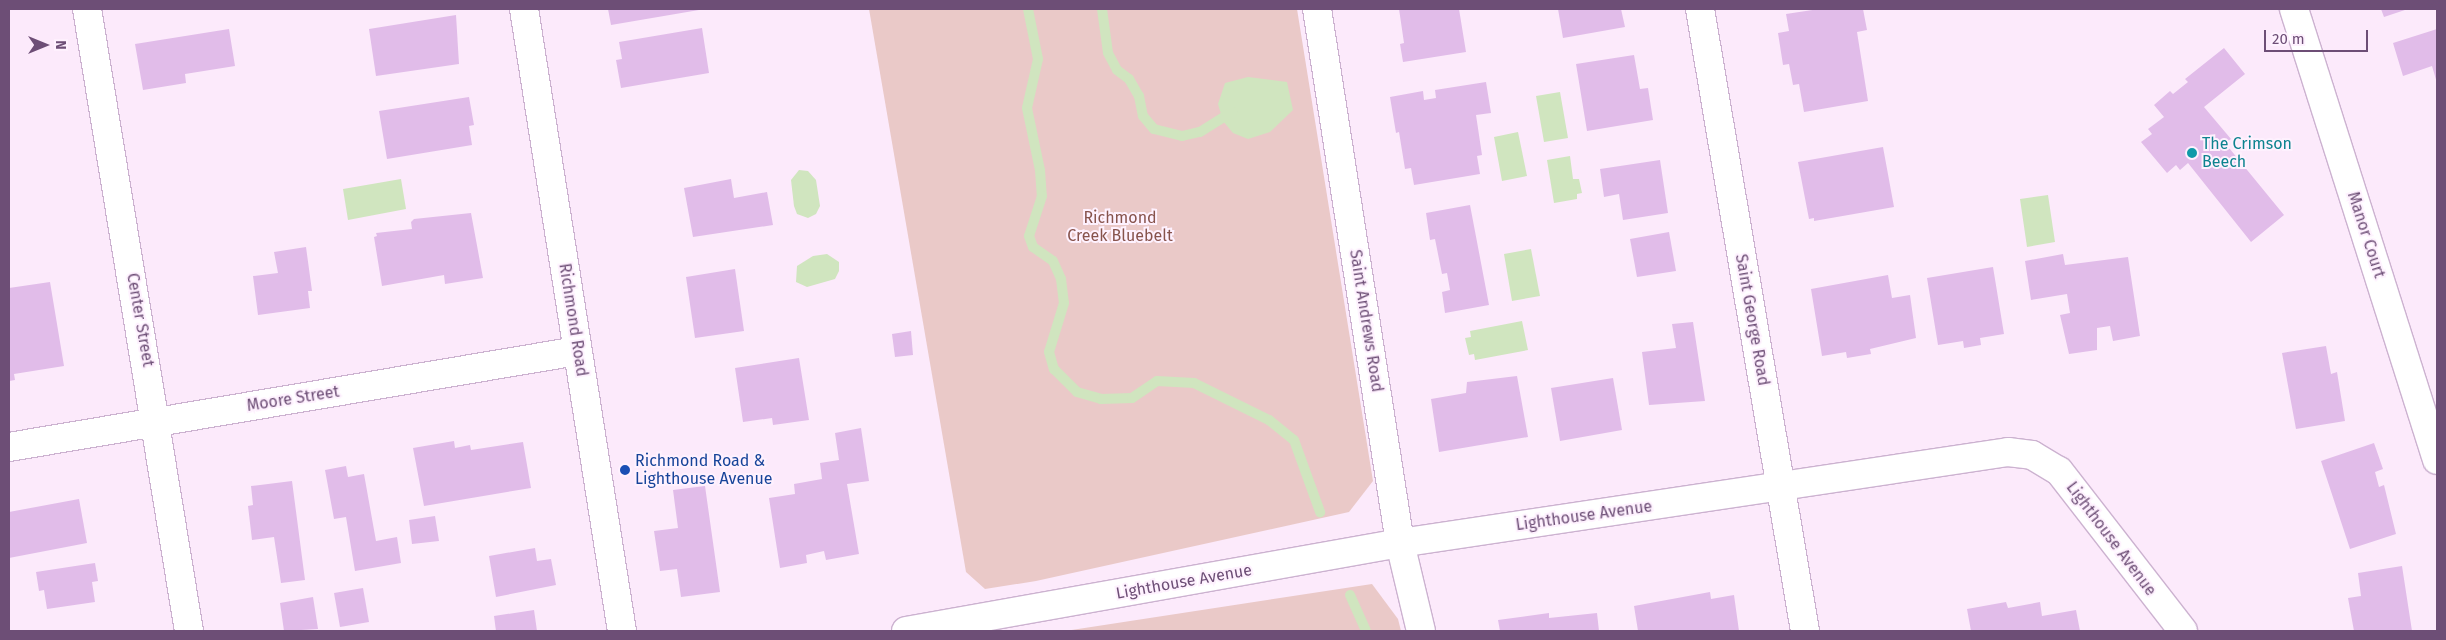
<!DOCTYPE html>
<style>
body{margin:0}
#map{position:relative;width:2446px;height:640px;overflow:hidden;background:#fceafb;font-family:"Fira Sans",sans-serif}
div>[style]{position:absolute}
.green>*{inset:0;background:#eac9c8}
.water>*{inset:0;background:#d0e5bf}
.stream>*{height:10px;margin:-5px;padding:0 5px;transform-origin:5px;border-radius:5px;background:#d0e5bf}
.building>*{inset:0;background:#e1bce9}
.roads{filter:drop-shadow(1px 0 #ccb2d0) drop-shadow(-1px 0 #ccb2d0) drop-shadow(0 1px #ccb2d0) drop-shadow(0 -1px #ccb2d0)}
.street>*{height:28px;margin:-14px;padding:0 14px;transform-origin:14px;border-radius:14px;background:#fff}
.secondary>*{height:28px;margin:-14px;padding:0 14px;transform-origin:14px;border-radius:14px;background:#fff}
.dots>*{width:14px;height:14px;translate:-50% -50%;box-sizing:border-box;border:2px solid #fef1fe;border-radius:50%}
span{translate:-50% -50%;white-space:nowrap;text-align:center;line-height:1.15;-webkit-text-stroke:4px #fef1fe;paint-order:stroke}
.culture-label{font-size:16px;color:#0d838f}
.left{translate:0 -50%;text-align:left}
.park-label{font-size:16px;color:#87534c}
.street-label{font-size:16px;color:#6d4e76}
.transit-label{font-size:16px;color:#164399}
.frame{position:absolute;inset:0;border:10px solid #6d4e76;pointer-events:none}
.north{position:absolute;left:20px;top:20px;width:50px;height:50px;-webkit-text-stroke:4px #fef1fe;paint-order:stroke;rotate:90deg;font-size:14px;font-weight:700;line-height:20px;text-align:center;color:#6d4e76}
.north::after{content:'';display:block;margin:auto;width:18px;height:22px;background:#6d4e76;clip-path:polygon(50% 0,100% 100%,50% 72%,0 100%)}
.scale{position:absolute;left:2264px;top:30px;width:104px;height:22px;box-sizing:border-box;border:2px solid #6d4e76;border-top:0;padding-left:6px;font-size:15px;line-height:18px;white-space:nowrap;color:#6d4e76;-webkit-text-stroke:4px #fef1fe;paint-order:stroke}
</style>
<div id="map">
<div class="green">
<i style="clip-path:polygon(869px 9px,1297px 9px,1373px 481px,1349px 512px,1036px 581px,985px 589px,966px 572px)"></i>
<i style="clip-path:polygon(1372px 584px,1398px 619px,1401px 631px,1065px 631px)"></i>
</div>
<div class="water">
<i style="clip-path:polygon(1248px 77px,1287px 82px,1293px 110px,1270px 132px,1248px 139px,1233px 133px,1223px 121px,1218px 104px,1225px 83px)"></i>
<i style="clip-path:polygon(1560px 92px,1568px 138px,1544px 142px,1536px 96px)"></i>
<i style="clip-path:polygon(1518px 132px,1527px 176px,1502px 181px,1494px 137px)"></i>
<i style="clip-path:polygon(1570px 156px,1573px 179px,1579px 179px,1582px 193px,1577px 194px,1577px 199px,1554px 203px,1547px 160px)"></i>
<i style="clip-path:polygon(799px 170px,808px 171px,816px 180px,820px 206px,816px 214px,808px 218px,797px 214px,794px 206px,791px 180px)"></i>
<i style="clip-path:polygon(401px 179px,406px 209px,348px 220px,343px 189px)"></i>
<i style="clip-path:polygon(2048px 195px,2055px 242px,2027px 247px,2020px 199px)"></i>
<i style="clip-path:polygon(1531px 249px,1540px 296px,1512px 301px,1504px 254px)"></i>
<i style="clip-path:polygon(827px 254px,839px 262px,839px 271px,835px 279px,807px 287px,796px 282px,797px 266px,813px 256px)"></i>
<i style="clip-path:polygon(1522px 321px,1528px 350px,1475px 360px,1474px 354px,1469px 355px,1465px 338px,1471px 337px,1470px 331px)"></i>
</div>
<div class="stream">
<i style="left:1028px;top:9px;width:51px;rotate:78.7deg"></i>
<i style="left:1038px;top:59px;width:50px;rotate:102.7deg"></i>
<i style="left:1027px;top:108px;width:63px;rotate:78.2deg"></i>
<i style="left:1040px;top:170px;width:26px;rotate:86deg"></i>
<i style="left:1042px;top:196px;width:42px;rotate:108deg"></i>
<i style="left:1029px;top:236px;width:12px;rotate:70deg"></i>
<i style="left:1033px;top:247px;width:24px;rotate:35deg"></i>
<i style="left:1053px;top:261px;width:20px;rotate:66deg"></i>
<i style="left:1061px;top:279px;width:24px;rotate:83deg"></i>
<i style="left:1064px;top:303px;width:51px;rotate:107deg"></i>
<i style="left:1049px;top:352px;width:18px;rotate:74deg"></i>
<i style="left:1054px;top:369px;width:33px;rotate:45deg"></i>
<i style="left:1077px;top:392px;width:25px;rotate:16deg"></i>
<i style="left:1101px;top:399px;width:31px;rotate:-2deg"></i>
<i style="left:1132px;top:398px;width:30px;rotate:-34deg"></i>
<i style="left:1157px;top:381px;width:37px;rotate:3deg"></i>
<i style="left:1194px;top:383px;width:84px;rotate:26.3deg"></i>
<i style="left:1269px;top:420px;width:32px;rotate:39deg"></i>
<i style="left:1294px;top:440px;width:77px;rotate:70.1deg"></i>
<i style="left:1102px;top:9px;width:44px;rotate:82.2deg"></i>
<i style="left:1108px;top:53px;width:19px;rotate:62deg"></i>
<i style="left:1117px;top:70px;width:15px;rotate:37deg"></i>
<i style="left:1129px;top:79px;width:20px;rotate:60deg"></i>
<i style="left:1139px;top:96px;width:20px;rotate:79deg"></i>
<i style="left:1143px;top:116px;width:17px;rotate:50deg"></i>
<i style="left:1154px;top:129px;width:29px;rotate:14deg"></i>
<i style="left:1182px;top:136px;width:18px;rotate:-13deg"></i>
<i style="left:1200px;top:132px;width:38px;rotate:-32deg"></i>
<i style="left:1350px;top:595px;width:39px;rotate:66deg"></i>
</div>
<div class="building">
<i style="clip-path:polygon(608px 9px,699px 9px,699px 10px,611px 25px)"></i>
<i style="clip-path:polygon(1399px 9px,1459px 9px,1466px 52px,1403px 62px,1400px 44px,1404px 43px)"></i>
<i style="clip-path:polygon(1558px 9px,1621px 9px,1625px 27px,1563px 38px)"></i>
<i style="clip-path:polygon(1819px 9px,1863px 9px,1867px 30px,1857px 32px,1868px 101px,1804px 112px,1799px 84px,1793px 85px,1789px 64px,1783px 65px,1778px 33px,1789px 31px,1786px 14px)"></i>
<i style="clip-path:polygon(2381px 9px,2408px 9px,2384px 17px)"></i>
<i style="clip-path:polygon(456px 15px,459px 64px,376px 76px,369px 29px)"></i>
<i style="clip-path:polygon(702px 28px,709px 73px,621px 88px,616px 60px,622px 59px,619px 42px)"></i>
<i style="clip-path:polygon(229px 29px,235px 66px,185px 74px,186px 83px,143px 90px,135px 44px)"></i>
<i style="clip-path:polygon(2437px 29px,2437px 83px,2432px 66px,2403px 76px,2393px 43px)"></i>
<i style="clip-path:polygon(2224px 48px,2245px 74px,2204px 107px,2231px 139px,2225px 143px,2284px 215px,2251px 242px,2188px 163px,2180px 170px,2176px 165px,2167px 173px,2141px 142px,2152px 134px,2148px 129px,2164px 117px,2154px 105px,2170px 91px,2173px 94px,2188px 82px,2185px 79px)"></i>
<i style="clip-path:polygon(1634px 55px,1640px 89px,1648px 88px,1653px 120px,1587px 131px,1576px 64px)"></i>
<i style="clip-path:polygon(1486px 82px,1491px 113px,1476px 115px,1482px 155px,1477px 156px,1480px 174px,1414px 185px,1411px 168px,1405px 169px,1399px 132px,1396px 133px,1390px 97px,1423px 91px,1424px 100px,1436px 98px,1435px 90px)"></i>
<i style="clip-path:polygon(469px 97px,474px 125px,469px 126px,472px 145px,387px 159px,379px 111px)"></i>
<i style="clip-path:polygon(1883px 147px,1894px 207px,1814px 221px,1814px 218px,1809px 219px,1798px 162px)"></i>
<i style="clip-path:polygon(1660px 160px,1668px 213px,1623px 220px,1619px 194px,1604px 197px,1600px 169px)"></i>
<i style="clip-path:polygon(731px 179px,734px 198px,767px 192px,773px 225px,693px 237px,684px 188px)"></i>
<i style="clip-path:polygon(1470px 205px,1489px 305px,1445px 313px,1442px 292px,1450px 290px,1447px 273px,1442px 274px,1435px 239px,1430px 240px,1426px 213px)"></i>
<i style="clip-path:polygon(471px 213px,483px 278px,445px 284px,444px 275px,382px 286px,374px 237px,377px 236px,376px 233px,412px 229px,411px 222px,414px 219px)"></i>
<i style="clip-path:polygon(1669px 232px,1676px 271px,1637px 277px,1630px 239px)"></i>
<i style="clip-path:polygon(306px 247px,312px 291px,308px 291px,310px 308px,258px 315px,253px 276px,278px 273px,274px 252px)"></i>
<i style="clip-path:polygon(2063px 254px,2065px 265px,2128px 257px,2140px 336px,2113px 341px,2110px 326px,2097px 328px,2097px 350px,2069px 354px,2060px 315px,2070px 313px,2067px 294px,2031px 300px,2025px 261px)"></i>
<i style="clip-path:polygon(1993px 267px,2004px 334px,1980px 338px,1981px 345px,1964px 348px,1963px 341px,1938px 345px,1927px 278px)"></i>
<i style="clip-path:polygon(735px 269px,744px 331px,695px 338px,686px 277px)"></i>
<i style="clip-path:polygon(1888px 275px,1892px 298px,1910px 295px,1916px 338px,1870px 349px,1871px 354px,1847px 358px,1846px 352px,1822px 356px,1811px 289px)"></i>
<i style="clip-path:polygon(50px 282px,64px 366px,14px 374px,15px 380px,9px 381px,9px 288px)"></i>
<i style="clip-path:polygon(1693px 322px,1705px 401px,1649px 405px,1642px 352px,1676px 348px,1672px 324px)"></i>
<i style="clip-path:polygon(911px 331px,913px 355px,895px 357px,892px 334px)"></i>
<i style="clip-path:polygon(2326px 346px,2331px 374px,2337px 372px,2345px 421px,2296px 429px,2282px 353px)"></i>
<i style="clip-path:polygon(799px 358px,809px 420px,773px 425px,772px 418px,743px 422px,735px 368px)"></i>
<i style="clip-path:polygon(1517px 376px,1528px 437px,1439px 452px,1431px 399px,1466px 393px,1467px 382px)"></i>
<i style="clip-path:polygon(1613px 378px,1622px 430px,1560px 441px,1551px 388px)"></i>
<i style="clip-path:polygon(861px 428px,869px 481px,847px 484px,859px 554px,826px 560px,824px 551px,806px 555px,807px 563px,780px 568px,769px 498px,795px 494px,794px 484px,822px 479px,820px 463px,839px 460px,835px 433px)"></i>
<i style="clip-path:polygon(454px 441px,455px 448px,470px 445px,471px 450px,523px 442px,531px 488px,424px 506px,413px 448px)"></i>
<i style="clip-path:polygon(2374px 443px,2383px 469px,2375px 472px,2379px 487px,2384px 485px,2396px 534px,2350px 549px,2321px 461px)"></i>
<i style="clip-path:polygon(346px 466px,348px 477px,364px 474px,376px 541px,397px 537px,401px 563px,355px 571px,346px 517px,334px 519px,325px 470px)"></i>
<i style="clip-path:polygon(292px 481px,305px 580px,281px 583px,274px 537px,252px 540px,248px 506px,253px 505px,251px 486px)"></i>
<i style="clip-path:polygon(705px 486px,720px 592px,681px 597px,677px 569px,660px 571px,654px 531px,678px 528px,673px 490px)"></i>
<i style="clip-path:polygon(79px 499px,87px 543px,9px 558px,9px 512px)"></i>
<i style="clip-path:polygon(435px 516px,439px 541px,412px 544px,409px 520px)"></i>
<i style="clip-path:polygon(535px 548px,537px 561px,551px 559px,556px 585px,496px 597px,489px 556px)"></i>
<i style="clip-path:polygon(95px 563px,98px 581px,92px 582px,95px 602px,47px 609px,44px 590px,39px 591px,36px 572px)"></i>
<i style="clip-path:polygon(2402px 566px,2412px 631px,2354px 631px,2348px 598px,2361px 596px,2358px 573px)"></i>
<i style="clip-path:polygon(363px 588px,369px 622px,340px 627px,334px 593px)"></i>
<i style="clip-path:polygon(1710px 592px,1711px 599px,1734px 595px,1739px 631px,1638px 631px,1634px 606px)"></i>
<i style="clip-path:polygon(313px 597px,318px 629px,284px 631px,280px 603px)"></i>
<i style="clip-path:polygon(2006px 602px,2008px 608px,2040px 602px,2042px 616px,2076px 610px,2080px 631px,1971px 631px,1967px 609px)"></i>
<i style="clip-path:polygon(534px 610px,537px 631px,496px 631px,494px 616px)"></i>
<i style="clip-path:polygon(1549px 613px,1549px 618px,1597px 613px,1599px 631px,1500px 631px,1498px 620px)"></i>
</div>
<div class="roads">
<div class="street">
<i style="left:87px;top:9px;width:630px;rotate:80.69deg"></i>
<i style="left:1317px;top:9px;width:540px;rotate:81.17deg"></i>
<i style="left:1400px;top:543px;width:90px;rotate:76.6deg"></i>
<i style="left:1700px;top:9px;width:631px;rotate:80.42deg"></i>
<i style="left:2294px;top:9px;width:473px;rotate:72.4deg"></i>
<i style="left:9px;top:447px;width:576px;rotate:-9.59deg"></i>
<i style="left:906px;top:631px;width:502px;rotate:-10.1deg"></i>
<i style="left:1400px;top:543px;width:615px;rotate:-8.51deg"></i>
<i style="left:2008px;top:452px;width:24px;rotate:7deg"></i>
<i style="left:2032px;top:455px;width:31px;rotate:31deg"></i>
<i style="left:2059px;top:471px;width:202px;rotate:52.2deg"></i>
</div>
<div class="secondary">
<i style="left:524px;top:9px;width:630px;rotate:81.05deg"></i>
</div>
</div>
<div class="dots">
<i style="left:2192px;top:153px;background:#0f9aa8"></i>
<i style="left:625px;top:470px;background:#1a4fb4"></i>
</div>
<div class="culture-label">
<span class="left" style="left:2202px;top:153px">The Crimson<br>Beech</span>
</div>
<div class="park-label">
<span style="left:1120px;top:227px">Richmond<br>Creek Bluebelt</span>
</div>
<div class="street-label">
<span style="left:2366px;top:235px;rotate:72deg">Manor Court</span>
<span style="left:140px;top:320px;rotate:80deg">Center Street</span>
<span style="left:573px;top:320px;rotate:81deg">Richmond Road</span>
<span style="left:1752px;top:320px;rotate:80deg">Saint George Road</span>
<span style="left:1366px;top:321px;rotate:81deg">Saint Andrews Road</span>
<span style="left:293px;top:399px;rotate:-9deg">Moore Street</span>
<span style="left:1584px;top:516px;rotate:-8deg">Lighthouse Avenue</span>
<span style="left:2111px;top:539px;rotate:53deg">Lighthouse Avenue</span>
<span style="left:1184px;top:582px;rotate:-10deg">Lighthouse Avenue</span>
</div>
<div class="transit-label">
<span class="left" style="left:635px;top:470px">Richmond Road &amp;<br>Lighthouse Avenue</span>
</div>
<div class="frame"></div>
<div class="north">N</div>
<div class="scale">20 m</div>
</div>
